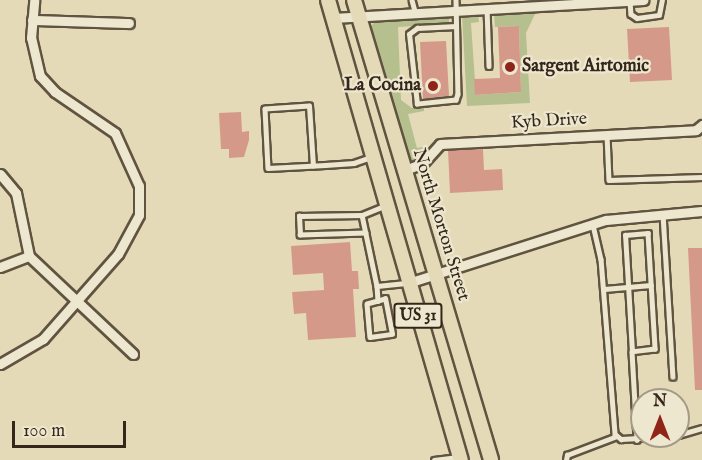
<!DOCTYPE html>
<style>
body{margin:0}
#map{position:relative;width:702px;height:460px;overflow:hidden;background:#e5dab7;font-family:"IM FELL English",serif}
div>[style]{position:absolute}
.green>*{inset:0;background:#b5c08e}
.building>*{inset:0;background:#d5998a}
.roads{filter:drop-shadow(2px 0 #605441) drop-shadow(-2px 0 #605441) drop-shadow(0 2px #605441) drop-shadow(0 -2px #605441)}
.lane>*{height:4.5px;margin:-2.25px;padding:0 2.25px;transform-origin:2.25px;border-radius:2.25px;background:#eee7d0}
.street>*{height:9px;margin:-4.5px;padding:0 4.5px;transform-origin:4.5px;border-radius:4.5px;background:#eee7d0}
.primary>*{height:14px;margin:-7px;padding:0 7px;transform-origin:7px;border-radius:7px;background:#e5dab7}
.dots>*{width:16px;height:16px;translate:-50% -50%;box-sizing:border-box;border:3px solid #eee7d0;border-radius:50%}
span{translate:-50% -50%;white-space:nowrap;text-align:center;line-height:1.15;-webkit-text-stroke:4.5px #eee7d0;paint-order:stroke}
.shield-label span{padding:2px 4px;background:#eee7d0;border:2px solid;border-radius:4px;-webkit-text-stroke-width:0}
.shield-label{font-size:16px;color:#34271a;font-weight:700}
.poi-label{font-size:18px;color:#34271a;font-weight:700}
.left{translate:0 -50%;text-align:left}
.right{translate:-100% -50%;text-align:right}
.street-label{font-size:18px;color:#34271a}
.north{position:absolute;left:630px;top:388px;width:60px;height:60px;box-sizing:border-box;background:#eee7d0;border:2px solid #a49a87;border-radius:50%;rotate:0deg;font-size:16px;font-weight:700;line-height:24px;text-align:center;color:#34271a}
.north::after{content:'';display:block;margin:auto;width:21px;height:27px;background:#8f2418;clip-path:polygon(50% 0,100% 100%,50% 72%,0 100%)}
.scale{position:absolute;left:12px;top:421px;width:114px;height:27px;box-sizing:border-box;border:3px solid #34271a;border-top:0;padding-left:8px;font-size:18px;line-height:21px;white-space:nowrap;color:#34271a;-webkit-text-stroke:4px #eee7d0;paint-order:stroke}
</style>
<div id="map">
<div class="green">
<i style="clip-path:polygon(536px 12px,526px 33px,530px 103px,467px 106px,462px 15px,478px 15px,479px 22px,471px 23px,476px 95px,521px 92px,519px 26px,495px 27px,494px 14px)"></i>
<i style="clip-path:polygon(449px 17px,449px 24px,398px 27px,401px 100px,412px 108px,424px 107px,424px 111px,408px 114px,417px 148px,427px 146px,429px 150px,421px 162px,413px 164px,407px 159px,371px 27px,375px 20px)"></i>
</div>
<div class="building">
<i style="clip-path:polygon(519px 26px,521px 92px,475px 95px,474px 79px,500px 78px,498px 27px)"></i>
<i style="clip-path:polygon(669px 27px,672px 80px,630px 82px,627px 29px)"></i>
<i style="clip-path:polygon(446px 41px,449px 96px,423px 99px,420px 42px)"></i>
<i style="clip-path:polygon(241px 112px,242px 132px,249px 131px,249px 140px,244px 157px,229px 158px,229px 149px,221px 149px,219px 113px)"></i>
<i style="clip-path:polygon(483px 149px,484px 170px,502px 169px,503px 190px,450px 193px,448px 150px)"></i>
<i style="clip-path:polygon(350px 242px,352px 271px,358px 271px,359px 289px,353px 289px,356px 337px,308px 340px,306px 313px,294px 314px,292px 292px,324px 290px,323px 273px,293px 275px,291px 246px)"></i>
<i style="clip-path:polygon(688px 248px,702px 248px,702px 390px,695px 390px)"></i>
</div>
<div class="roads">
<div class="lane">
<i style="left:412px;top:0;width:11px;rotate:75deg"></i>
<i style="left:456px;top:0;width:94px;rotate:88.8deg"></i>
<i style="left:458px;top:94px;width:6px;rotate:108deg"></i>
<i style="left:456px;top:100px;width:39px;rotate:174deg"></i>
<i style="left:417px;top:104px;width:70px;rotate:-96.5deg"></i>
<i style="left:409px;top:34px;width:10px;rotate:-37deg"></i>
<i style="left:417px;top:28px;width:39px;rotate:-3deg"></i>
<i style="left:630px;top:1px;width:13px;rotate:86deg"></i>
<i style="left:631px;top:14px;width:7px;rotate:34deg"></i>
<i style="left:637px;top:18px;width:22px;rotate:-8deg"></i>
<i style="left:659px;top:15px;width:15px;rotate:-79deg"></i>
<i style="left:487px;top:8px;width:58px;rotate:88deg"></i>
<i style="left:607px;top:135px;width:45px;rotate:87.5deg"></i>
<i style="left:609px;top:180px;width:93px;rotate:-1.8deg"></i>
<i style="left:313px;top:166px;width:60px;rotate:-93.8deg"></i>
<i style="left:309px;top:106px;width:44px;rotate:176.1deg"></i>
<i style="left:265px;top:109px;width:59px;rotate:87.1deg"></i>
<i style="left:268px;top:168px;width:57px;rotate:-3deg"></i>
<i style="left:325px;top:165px;width:29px;rotate:-4deg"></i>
<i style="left:354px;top:163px;width:18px;rotate:-19deg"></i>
<i style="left:663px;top:214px;width:163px;rotate:86.5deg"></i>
<i style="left:362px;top:215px;width:24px;rotate:-22deg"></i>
<i style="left:593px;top:225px;width:35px;rotate:77deg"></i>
<i style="left:601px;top:259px;width:176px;rotate:85.4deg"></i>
<i style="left:615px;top:434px;width:8px;rotate:40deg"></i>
<i style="left:621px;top:439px;width:54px;rotate:-3.2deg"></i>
<i style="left:366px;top:233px;width:66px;rotate:178.3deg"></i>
<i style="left:300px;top:235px;width:19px;rotate:-93deg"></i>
<i style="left:299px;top:216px;width:63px;rotate:-0.9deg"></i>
<i style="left:362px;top:215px;width:73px;rotate:78.1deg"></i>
<i style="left:377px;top:286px;width:31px;rotate:-6deg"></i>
<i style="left:377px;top:286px;width:15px;rotate:86deg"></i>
<i style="left:378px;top:301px;width:11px;rotate:165deg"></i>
<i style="left:367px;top:304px;width:33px;rotate:85deg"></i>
<i style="left:370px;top:337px;width:22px;rotate:-8deg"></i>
<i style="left:392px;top:334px;width:36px;rotate:-101deg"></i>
<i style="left:385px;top:299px;width:7px;rotate:164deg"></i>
<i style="left:604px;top:289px;width:47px;rotate:-4.9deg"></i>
<i style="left:632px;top:352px;width:117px;rotate:-93.4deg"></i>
<i style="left:625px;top:235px;width:23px;rotate:-5deg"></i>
<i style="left:648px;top:233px;width:116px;rotate:86.5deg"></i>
<i style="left:655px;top:349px;width:23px;rotate:173deg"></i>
<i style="left:632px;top:352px;width:88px;rotate:86.7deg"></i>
<i style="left:678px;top:435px;width:25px;rotate:-16deg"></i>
<i style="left:434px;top:460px;width:24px;rotate:-7deg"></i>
<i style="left:566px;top:460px;width:5px;rotate:-79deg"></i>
<i style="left:567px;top:455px;width:53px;rotate:-20.8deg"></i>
</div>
<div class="street">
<i style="left:333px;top:18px;width:311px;rotate:-3.3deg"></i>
<i style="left:32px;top:20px;width:97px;rotate:1.8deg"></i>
<i style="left:405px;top:170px;width:19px;rotate:-21deg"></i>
<i style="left:423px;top:163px;width:25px;rotate:-48deg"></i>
<i style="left:440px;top:144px;width:256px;rotate:-3.1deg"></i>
<i style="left:696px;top:130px;width:8px;rotate:-40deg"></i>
<i style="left:0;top:174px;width:25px;rotate:50deg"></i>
<i style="left:16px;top:193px;width:64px;rotate:78.3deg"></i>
<i style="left:29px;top:256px;width:143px;rotate:43.3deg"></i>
<i style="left:0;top:267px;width:31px;rotate:-21deg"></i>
<i style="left:408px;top:283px;width:208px;rotate:-17.7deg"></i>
<i style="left:606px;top:220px;width:96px;rotate:-5.4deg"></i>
<i style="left:0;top:364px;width:50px;rotate:-30.2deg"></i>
<i style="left:43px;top:339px;width:113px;rotate:-48.6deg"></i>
<i style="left:118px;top:254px;width:44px;rotate:-61.7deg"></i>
<i style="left:139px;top:215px;width:29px;rotate:-90deg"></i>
<i style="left:139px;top:186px;width:58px;rotate:-114.4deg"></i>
<i style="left:115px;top:133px;width:73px;rotate:-145.7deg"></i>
<i style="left:55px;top:92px;width:22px;rotate:-133deg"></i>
<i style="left:40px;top:76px;width:39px;rotate:-103deg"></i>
<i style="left:31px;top:38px;width:38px;rotate:-85deg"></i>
</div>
<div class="primary">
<i style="left:328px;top:0;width:479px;rotate:73.9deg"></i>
<i style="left:354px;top:0;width:480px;rotate:73.4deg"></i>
</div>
</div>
<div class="dots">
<i style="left:510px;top:67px;background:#8f2418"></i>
<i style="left:433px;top:86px;background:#8f2418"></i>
</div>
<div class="shield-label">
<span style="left:418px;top:316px">US 31</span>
</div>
<div class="poi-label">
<span class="left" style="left:522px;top:67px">Sargent Airtomic</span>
<span class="right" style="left:421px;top:86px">La Cocina</span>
</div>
<div class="street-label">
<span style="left:549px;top:122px;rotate:-3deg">Kyb Drive</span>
<span style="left:440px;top:225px;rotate:73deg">North Morton Street</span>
</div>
<div class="north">N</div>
<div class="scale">100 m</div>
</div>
